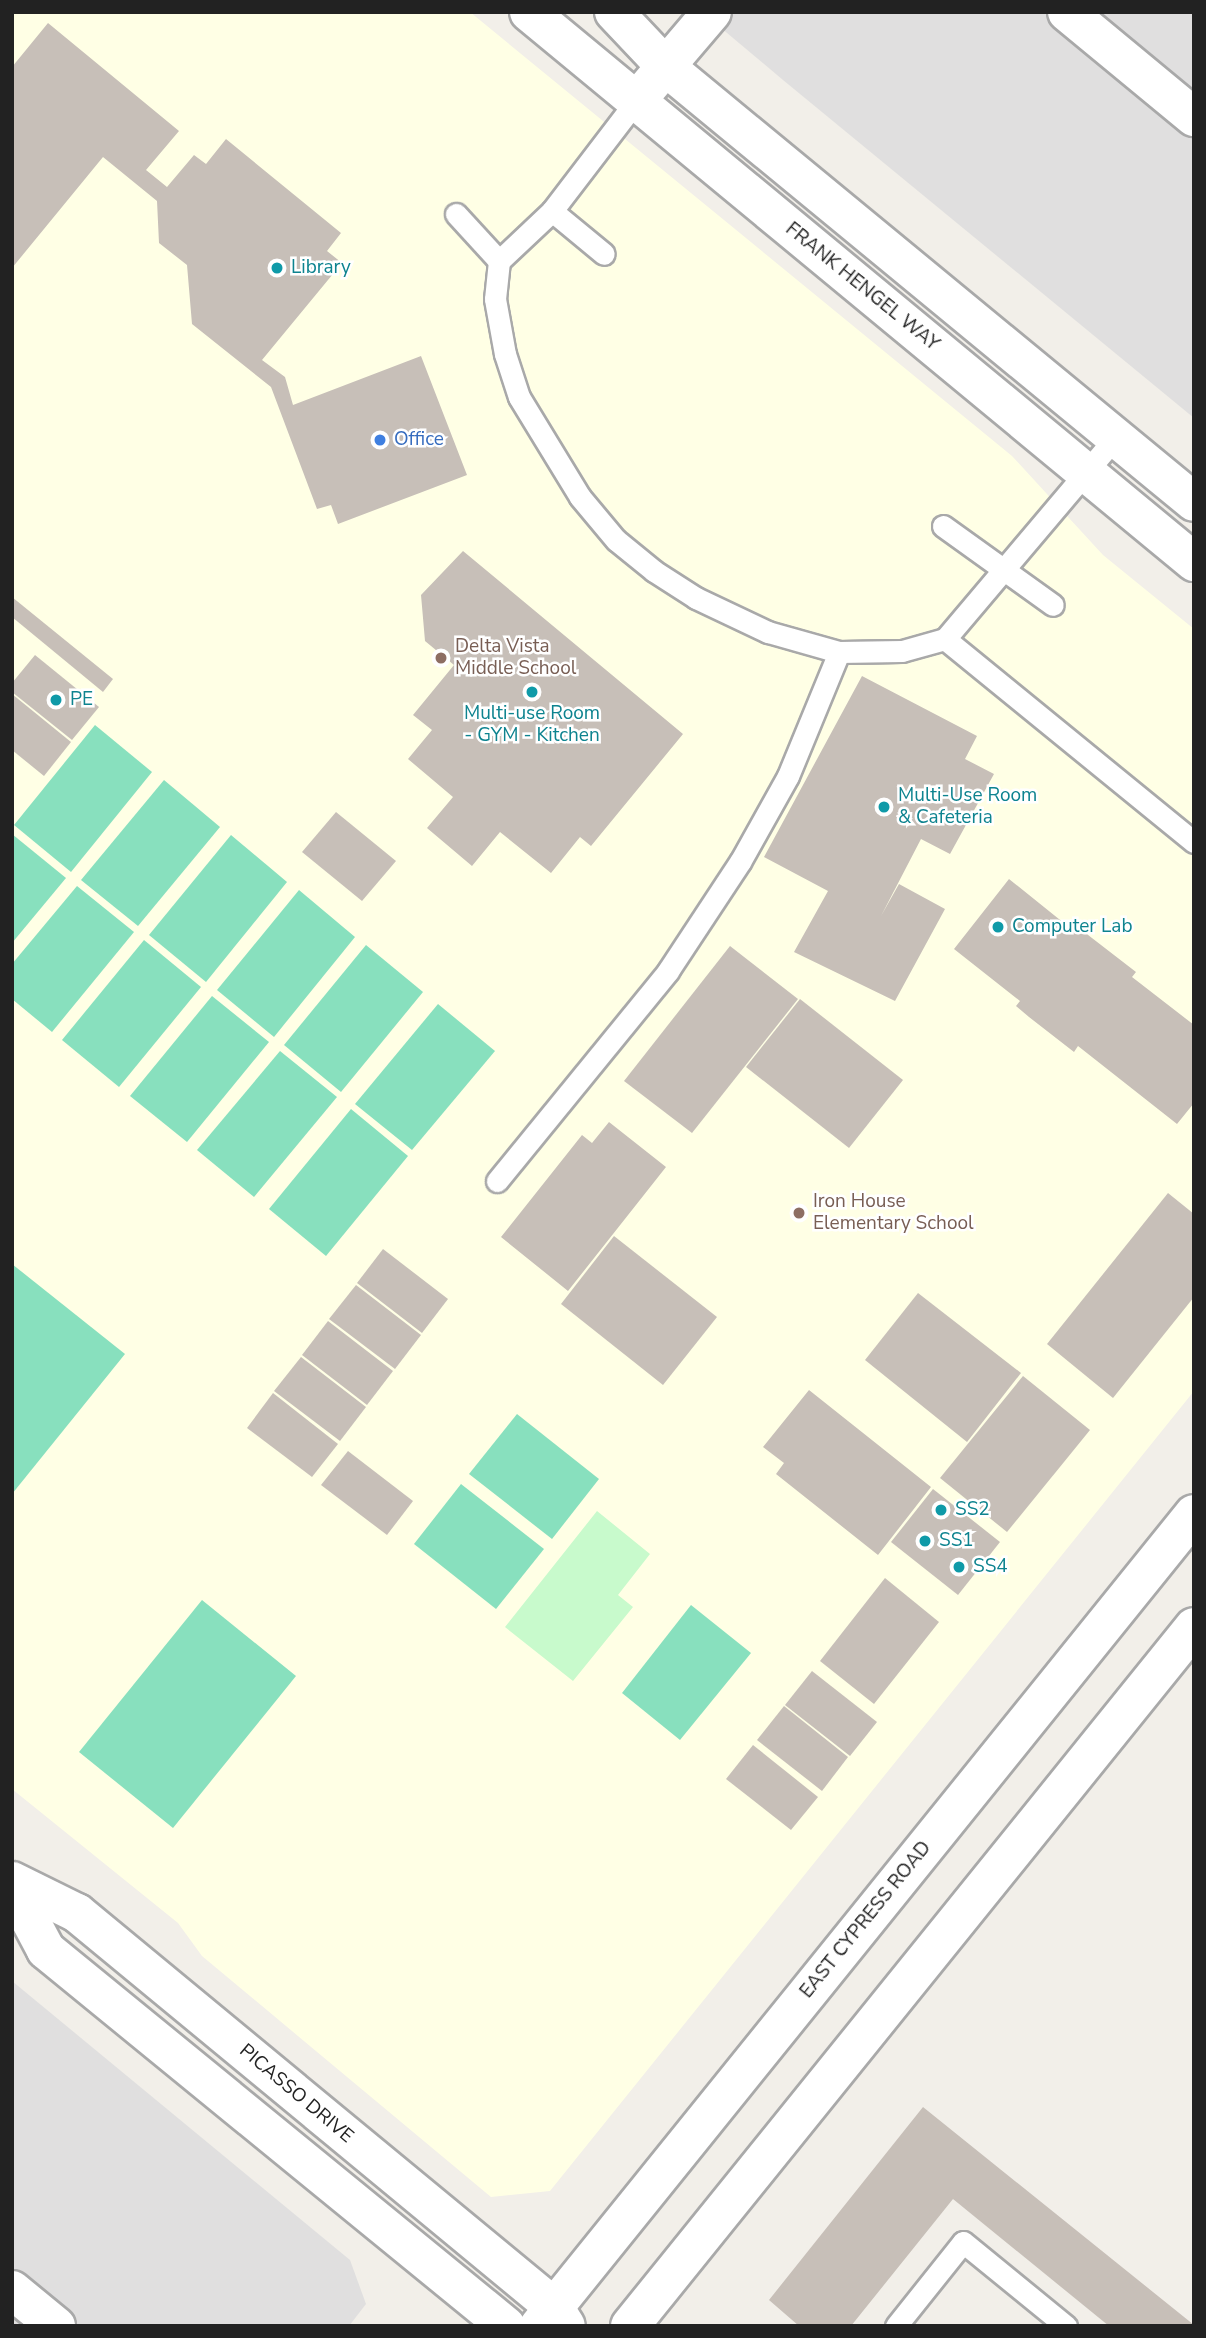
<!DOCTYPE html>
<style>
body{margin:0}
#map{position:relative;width:1206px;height:2338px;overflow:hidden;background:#f2efe9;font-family:"Nunito Sans",sans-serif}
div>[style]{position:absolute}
.residential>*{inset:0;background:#e0dfdf}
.education>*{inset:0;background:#ffffe5}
.park>*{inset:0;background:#c8facc}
.pitch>*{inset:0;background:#88e0be}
.building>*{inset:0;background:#c7bfb8}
.roads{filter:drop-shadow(2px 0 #a9a9a9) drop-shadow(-2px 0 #a9a9a9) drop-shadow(0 2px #a9a9a9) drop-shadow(0 -2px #a9a9a9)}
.service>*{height:21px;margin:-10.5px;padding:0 10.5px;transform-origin:10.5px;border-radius:10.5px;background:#fff}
.minor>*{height:38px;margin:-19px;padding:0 19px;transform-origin:19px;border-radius:19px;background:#fff}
.tertiary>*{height:38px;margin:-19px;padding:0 19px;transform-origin:19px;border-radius:19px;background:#fff}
.dots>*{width:19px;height:19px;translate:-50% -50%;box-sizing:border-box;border:4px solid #fff;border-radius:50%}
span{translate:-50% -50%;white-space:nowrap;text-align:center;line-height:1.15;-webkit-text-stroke:5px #fff;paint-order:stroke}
.culture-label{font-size:19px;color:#0d838f}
.left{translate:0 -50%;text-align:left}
.street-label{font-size:19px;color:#222}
.shop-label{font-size:19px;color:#366cbe}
.education-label{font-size:19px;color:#785e54}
.frame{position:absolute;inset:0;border:14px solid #222;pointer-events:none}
</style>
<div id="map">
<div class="residential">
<i style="clip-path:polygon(702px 12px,1194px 12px,1194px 418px,783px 80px)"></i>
<i style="clip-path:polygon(12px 1981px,350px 2260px,366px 2304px,349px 2326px,12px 2326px)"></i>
</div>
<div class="education">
<i style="clip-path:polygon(12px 12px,470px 12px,1012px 456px,1103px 555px,1194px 629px,1194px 1391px,550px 2191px,491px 2197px,202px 1956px,178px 1923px,12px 1789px)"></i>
</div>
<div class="park">
<i style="clip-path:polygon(597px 1511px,650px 1554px,618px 1595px,633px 1607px,573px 1681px,505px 1627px)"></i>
</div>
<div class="pitch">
<i style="clip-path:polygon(95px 725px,152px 772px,71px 872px,14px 825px)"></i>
<i style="clip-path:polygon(164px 780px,220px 827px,138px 926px,81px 880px)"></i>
<i style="clip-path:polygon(12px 834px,66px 878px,12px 943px)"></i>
<i style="clip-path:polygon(231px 835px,287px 882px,206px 982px,149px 935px)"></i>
<i style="clip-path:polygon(77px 886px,134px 932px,52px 1032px,12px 999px,12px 964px)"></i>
<i style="clip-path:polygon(299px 890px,355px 937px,274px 1037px,217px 990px)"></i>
<i style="clip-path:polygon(144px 940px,201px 987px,119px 1087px,62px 1040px)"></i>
<i style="clip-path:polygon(366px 945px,423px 992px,341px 1092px,284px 1045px)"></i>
<i style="clip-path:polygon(212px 996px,269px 1042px,187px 1142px,130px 1096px)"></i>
<i style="clip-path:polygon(438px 1004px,495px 1051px,412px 1150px,355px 1104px)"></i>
<i style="clip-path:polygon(280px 1051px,337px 1097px,254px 1197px,197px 1150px)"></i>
<i style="clip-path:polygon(351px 1109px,408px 1156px,326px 1256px,269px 1209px)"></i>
<i style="clip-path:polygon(12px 1264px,125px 1354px,12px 1494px)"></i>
<i style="clip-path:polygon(517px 1414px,599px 1479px,552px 1539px,469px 1474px)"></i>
<i style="clip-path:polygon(461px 1484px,544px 1549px,496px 1609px,414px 1544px)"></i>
<i style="clip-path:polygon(202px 1600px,296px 1676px,173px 1828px,79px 1752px)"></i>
<i style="clip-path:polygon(691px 1605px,751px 1653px,680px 1740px,622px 1693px)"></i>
</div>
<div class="building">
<i style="clip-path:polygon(48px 23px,179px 131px,146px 170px,167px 187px,194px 155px,206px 164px,226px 139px,341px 233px,327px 251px,342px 263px,262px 360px,285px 377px,293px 405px,421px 356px,467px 475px,338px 524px,331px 505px,317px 509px,271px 387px,192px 324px,187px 265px,159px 243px,157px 201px,103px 157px,12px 268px,12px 67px)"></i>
<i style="clip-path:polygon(463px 551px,683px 734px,591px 846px,580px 837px,551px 873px,500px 832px,472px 866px,427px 828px,453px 797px,408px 759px,432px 730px,413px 715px,454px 665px,425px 641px,421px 595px)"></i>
<i style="clip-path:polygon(12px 597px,113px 679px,103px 692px,12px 617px)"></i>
<i style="clip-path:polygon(35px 655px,99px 707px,72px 740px,12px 692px,12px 683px)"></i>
<i style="clip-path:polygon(862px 676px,977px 736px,965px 759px,994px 774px,950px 854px,921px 839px,881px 916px,899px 884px,945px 909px,895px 1001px,794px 952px,828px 891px,764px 857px)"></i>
<i style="clip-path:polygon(12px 694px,71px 742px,44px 776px,12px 750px)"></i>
<i style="clip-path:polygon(336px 812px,396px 861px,362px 901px,302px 852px)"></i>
<i style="clip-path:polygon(1009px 879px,1075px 932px,1079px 928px,1136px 972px,1132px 977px,1194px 1025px,1194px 1103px,1177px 1124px,1078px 1046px,1074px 1052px,1029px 1017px,1016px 1006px,1020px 1001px,954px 949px)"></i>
<i style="clip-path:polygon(730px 946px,798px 999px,692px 1133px,624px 1081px)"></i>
<i style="clip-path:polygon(800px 999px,903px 1080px,849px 1148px,746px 1067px)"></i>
<i style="clip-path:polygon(609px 1122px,666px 1167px,568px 1291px,501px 1237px,582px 1135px,592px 1143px)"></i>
<i style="clip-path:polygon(1168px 1193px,1194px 1214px,1194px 1297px,1113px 1398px,1047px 1344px)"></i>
<i style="clip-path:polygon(614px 1236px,717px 1317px,663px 1385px,561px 1304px)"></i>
<i style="clip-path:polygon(383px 1249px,448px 1299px,422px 1333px,357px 1283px)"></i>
<i style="clip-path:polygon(356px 1285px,421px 1335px,395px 1369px,329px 1319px)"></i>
<i style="clip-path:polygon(918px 1293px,1021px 1373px,967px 1442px,865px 1360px)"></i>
<i style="clip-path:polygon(328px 1321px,393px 1371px,367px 1405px,302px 1355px)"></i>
<i style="clip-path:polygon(301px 1357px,366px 1407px,340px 1441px,274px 1391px)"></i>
<i style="clip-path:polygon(1023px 1376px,1090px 1430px,1007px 1532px,940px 1478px)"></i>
<i style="clip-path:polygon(809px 1390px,931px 1487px,878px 1555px,776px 1474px,784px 1463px,763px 1447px)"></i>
<i style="clip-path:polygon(273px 1393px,338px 1444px,312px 1477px,247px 1428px)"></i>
<i style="clip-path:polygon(348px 1451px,413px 1501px,387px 1535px,321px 1485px)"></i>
<i style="clip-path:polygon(933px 1489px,1000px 1542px,958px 1595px,891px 1542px)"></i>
<i style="clip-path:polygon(885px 1578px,939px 1622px,874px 1704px,820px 1661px)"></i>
<i style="clip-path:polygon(812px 1671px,877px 1722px,850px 1756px,785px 1705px)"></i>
<i style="clip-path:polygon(784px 1706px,848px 1757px,822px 1791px,757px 1740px)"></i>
<i style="clip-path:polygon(753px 1745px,818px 1797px,791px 1830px,726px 1779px)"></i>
<i style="clip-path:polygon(923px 2107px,1194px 2325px,1194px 2326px,1109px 2326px,953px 2199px,851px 2326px,799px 2326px,769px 2300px)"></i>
</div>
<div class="roads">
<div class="service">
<i style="left:636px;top:101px;width:138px;rotate:127.4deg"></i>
<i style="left:552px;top:211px;width:73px;rotate:136.7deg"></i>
<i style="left:499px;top:261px;width:38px;rotate:96deg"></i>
<i style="left:495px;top:299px;width:56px;rotate:79.7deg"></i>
<i style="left:505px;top:354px;width:45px;rotate:72deg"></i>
<i style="left:519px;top:397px;width:117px;rotate:58.6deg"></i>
<i style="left:580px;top:497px;width:56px;rotate:50.1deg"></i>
<i style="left:616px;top:540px;width:49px;rotate:39.2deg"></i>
<i style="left:654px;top:571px;width:50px;rotate:32.7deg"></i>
<i style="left:696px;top:598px;width:80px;rotate:25.3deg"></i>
<i style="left:768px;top:632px;width:74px;rotate:15.7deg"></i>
<i style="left:839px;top:652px;width:63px;rotate:-0.9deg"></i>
<i style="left:902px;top:651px;width:45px;rotate:-15.6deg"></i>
<i style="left:945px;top:639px;width:321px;rotate:39.2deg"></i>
<i style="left:552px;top:211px;width:67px;rotate:39.6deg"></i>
<i style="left:456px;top:214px;width:64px;rotate:47.5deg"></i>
<i style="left:943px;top:526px;width:135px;rotate:35.7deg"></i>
<i style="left:945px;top:639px;width:263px;rotate:-49.8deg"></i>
<i style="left:497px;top:1181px;width:271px;rotate:-50.8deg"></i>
<i style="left:668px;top:971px;width:131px;rotate:-56.6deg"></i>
<i style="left:740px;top:862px;width:98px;rotate:-60.8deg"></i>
<i style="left:788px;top:776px;width:134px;rotate:-67.6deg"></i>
<i style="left:896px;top:2326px;width:107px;rotate:-51.4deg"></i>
<i style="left:963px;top:2242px;width:133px;rotate:39.2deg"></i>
</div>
<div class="minor">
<i style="left:529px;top:12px;width:863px;rotate:39.59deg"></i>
<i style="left:614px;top:12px;width:76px;rotate:46.6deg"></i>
<i style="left:666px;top:67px;width:684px;rotate:39.48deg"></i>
<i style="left:1067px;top:12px;width:165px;rotate:39.6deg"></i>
<i style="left:649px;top:86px;width:97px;rotate:-49.6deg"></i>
<i style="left:12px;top:1881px;width:72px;rotate:26.2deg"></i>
<i style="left:77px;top:1913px;width:619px;rotate:39.56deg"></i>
<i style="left:554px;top:2307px;width:22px;rotate:58deg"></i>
<i style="left:12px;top:1886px;width:72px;rotate:62deg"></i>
<i style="left:46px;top:1950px;width:594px;rotate:39.26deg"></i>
<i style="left:12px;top:2290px;width:57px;rotate:39.3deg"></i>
</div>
<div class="tertiary">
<i style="left:539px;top:2326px;width:1043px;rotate:-51.11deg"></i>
<i style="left:630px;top:2326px;width:898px;rotate:-51.1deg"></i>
</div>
</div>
<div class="dots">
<i style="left:277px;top:268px;background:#0f9aa8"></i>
<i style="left:380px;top:440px;background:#3f7fe0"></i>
<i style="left:441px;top:658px;background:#8d6e63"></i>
<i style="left:532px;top:692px;background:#0f9aa8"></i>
<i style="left:56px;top:700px;background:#0f9aa8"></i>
<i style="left:884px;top:807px;background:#0f9aa8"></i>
<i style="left:998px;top:927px;background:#0f9aa8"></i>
<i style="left:799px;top:1213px;background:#8d6e63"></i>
<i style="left:941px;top:1510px;background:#0f9aa8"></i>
<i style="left:925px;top:1541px;background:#0f9aa8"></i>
<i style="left:959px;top:1567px;background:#0f9aa8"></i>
</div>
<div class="culture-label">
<span class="left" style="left:291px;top:268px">Library</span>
<span class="left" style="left:70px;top:700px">PE</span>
<span style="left:532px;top:725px">Multi-use Room<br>- GYM - Kitchen</span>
<span class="left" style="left:898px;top:807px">Multi-Use Room<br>&amp; Cafeteria</span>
<span class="left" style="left:1012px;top:927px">Computer Lab</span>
<span class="left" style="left:955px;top:1510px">SS2</span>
<span class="left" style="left:939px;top:1541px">SS1</span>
<span class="left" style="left:973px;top:1567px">SS4</span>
</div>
<div class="street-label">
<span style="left:862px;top:287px;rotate:39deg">FRANK HENGEL WAY</span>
<span style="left:866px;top:1920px;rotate:-51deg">EAST CYPRESS ROAD</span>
<span style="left:296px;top:2094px;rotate:40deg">PICASSO DRIVE</span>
</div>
<div class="shop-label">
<span class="left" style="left:394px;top:440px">Office</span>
</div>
<div class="education-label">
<span class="left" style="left:455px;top:658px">Delta Vista<br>Middle School</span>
<span class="left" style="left:813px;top:1213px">Iron House<br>Elementary School</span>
</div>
<div class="frame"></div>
</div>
